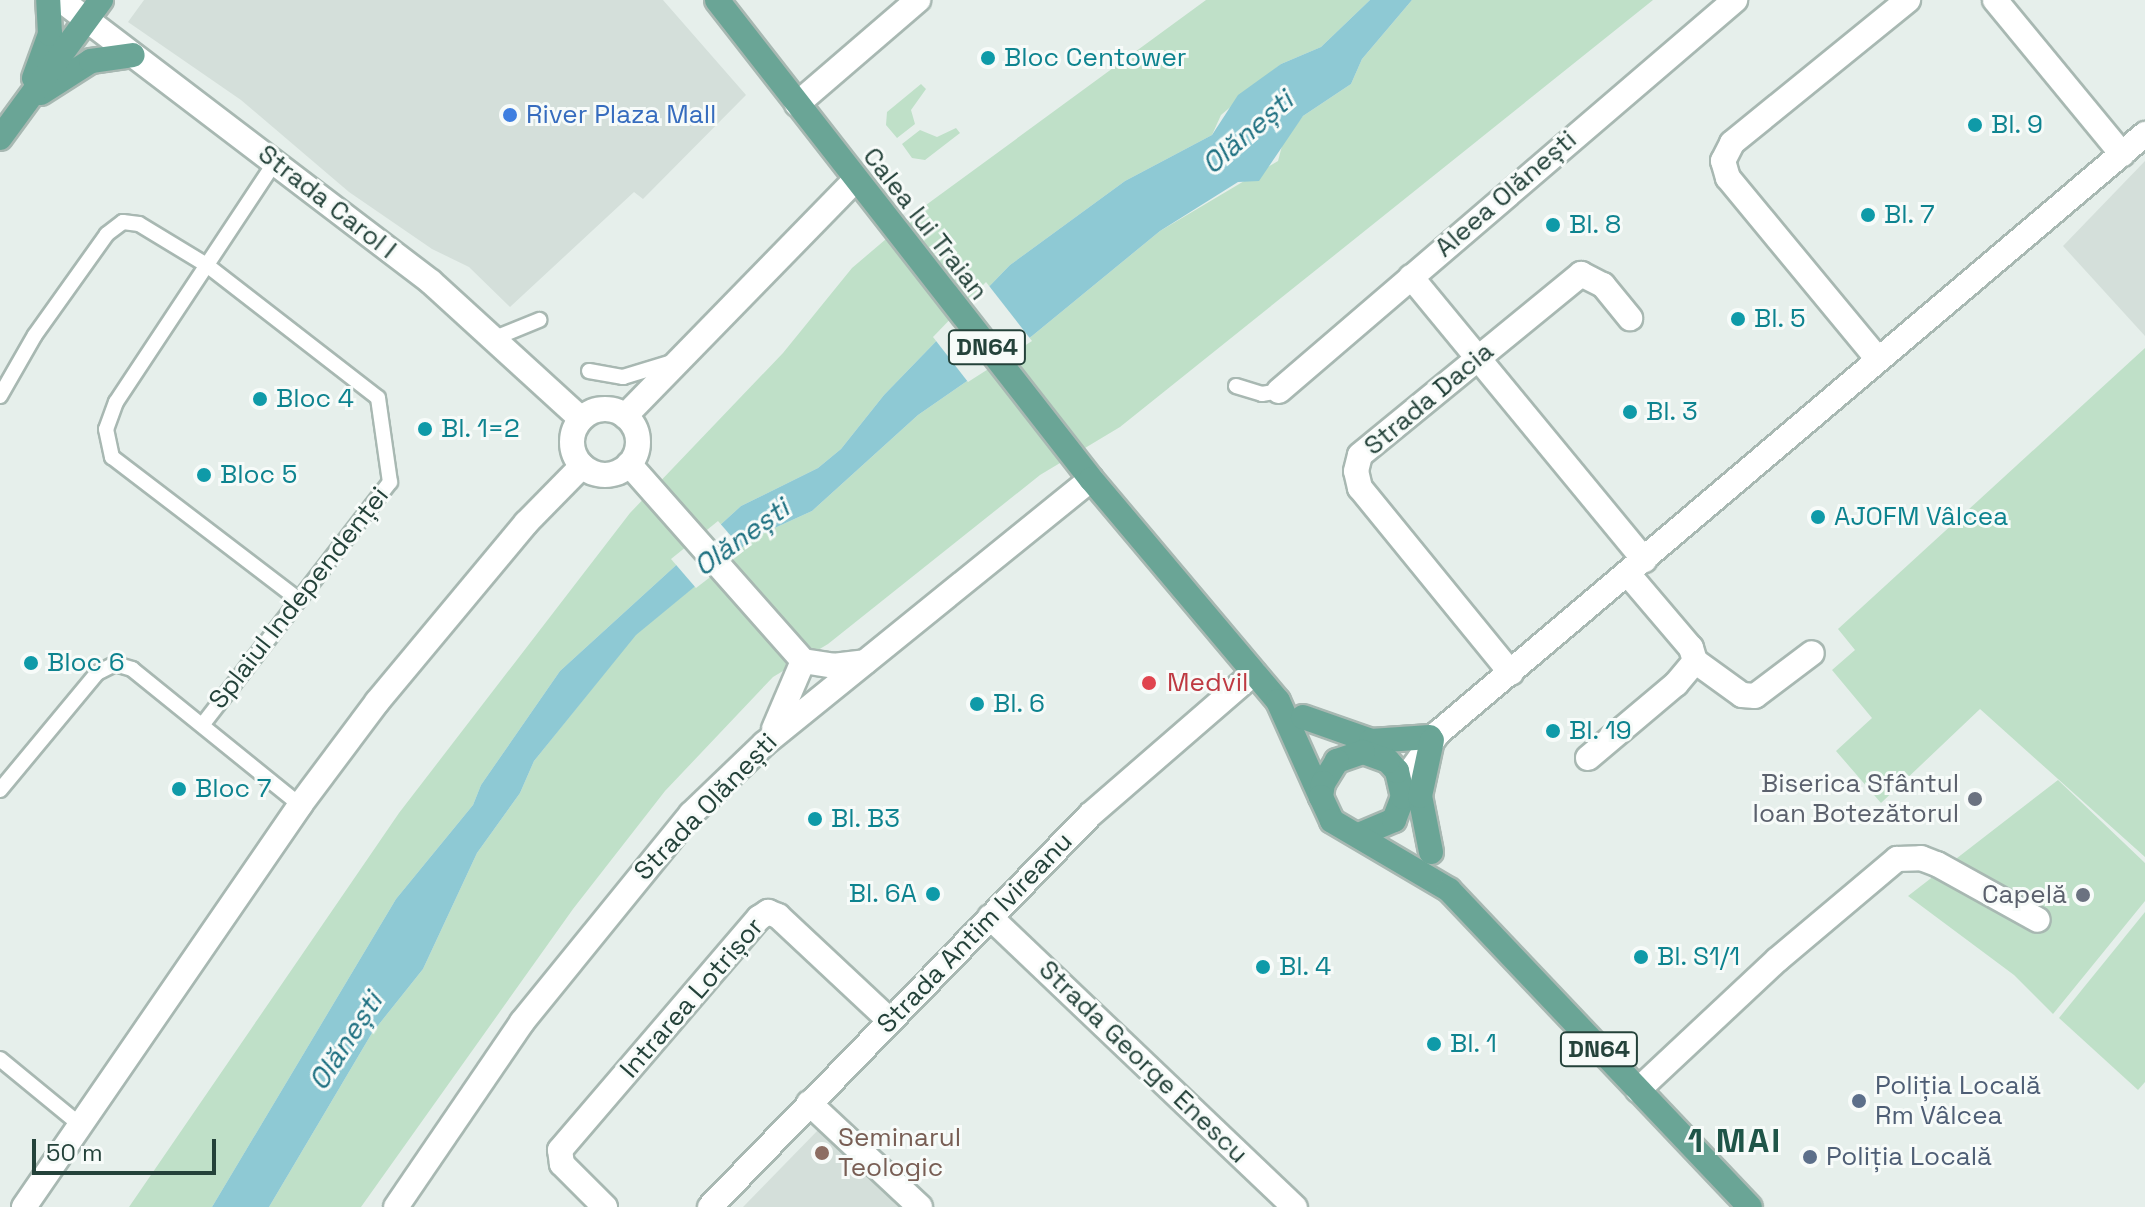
<!DOCTYPE html>
<meta charset="utf-8">
<style>
body{margin:0}
#map{position:relative;width:2145px;height:1207px;overflow:hidden;background:#e6efeb;font-family:"Space Grotesk",sans-serif}
div>[style]{position:absolute}
.built>*{inset:0;background:#d4dfda}
.green>*{inset:0;background:#bfe0c8}
.water>*{inset:0;background:#8ec9d4}
.pier>*{inset:0;background:#e6efeb}
.roads{filter:drop-shadow(2px 0 #a8b8b2) drop-shadow(-2px 0 #a8b8b2) drop-shadow(0 2px #a8b8b2) drop-shadow(0 -2px #a8b8b2)}
.lane>*{height:14px;margin:-7px;padding:0 7px;transform-origin:7px;border-radius:7px;background:#fff}
.street>*{height:24px;margin:-12px;padding:0 12px;transform-origin:12px;border-radius:12px;background:#fff}
.secondary>*{height:24px;margin:-12px;padding:0 12px;transform-origin:12px;border-radius:12px;background:#fff}
.secondary>.ring{margin:-12px;padding:0;box-sizing:content-box;background:none;border:24px solid #fff;border-radius:50%}
.primary>*{height:24px;margin:-12px;padding:0 12px;transform-origin:12px;border-radius:12px;background:#6aa596}
.dots>*{width:22px;height:22px;translate:-50% -50%;box-sizing:border-box;border:4px solid #f7fbf9;border-radius:50%}
span{translate:-50% -50%;white-space:nowrap;text-align:center;line-height:1.15;-webkit-text-stroke:6px #f7fbf9;paint-order:stroke}
.shield-label span{padding:2px 6px;background:#f7fbf9;border:2px solid;border-radius:6px;-webkit-text-stroke-width:0}
.shield-label{font-size:24px;color:#24423a;font-weight:700}
.culture-label{font-size:26px;color:#0d838f}
.left{translate:0 -50%;text-align:left}
.right{translate:-100% -50%;text-align:right}
.shop-label{font-size:26px;color:#366cbe}
.street-label{font-size:26px;color:#24423a}
.health-label{font-size:26px;color:#be3a42}
.worship-label{font-size:26px;color:#5b616d}
.service-label{font-size:26px;color:#4e5e75}
.education-label{font-size:26px;color:#785e54}
.water-label{font-size:28px;color:#1c6f80;font-style:italic}
.district-label{font-size:34px;color:#1f5548;font-weight:700;letter-spacing:2px}
.scale{position:absolute;left:32px;top:1139px;width:184px;height:36px;box-sizing:border-box;border:4px solid #24423a;border-top:0;padding-left:10px;font-size:24px;line-height:28px;white-space:nowrap;color:#24423a;-webkit-text-stroke:6px #f7fbf9;paint-order:stroke}
</style>
<div id="map">
<div class="built">
<i style="clip-path:polygon(144px 0,663px 0,746px 95px,643px 199px,634px 192px,510px 307px,469px 267px,432px 249px,349px 192px,241px 100px,128px 22px)"></i>
<i style="clip-path:polygon(2145px 161px,2145px 336px,2063px 246px)"></i>
<i style="clip-path:polygon(821px 1127px,903px 1207px,743px 1207px)"></i>
</div>
<div class="green">
<i style="clip-path:polygon(1206px 0,1370px 0,1321px 47px,1281px 64px,1221px 115px,1212px 135px,1125px 181px,1010px 265px,884px 395px,841px 449px,818px 468px,741px 506px,560px 671px,481px 785px,473px 805px,396px 899px,212px 1207px,129px 1207px,399px 813px,630px 513px,783px 353px,852px 268px,926px 205px)"></i>
<i style="clip-path:polygon(1412px 0,1653px 0,1120px 427px,1040px 475px,828px 644px,773px 677px,665px 791px,573px 909px,361px 1207px,269px 1207px,372px 1033px,423px 969px,477px 853px,520px 793px,534px 761px,635px 635px,755px 537px,812px 511px,918px 415px,1032px 336px,1160px 231px,1278px 161px,1283px 142px,1303px 116px,1351px 84px,1362px 59px)"></i>
<i style="clip-path:polygon(921px 84px,926px 89px,911px 110px,915px 124px,897px 138px,886px 125px,887px 112px)"></i>
<i style="clip-path:polygon(956px 128px,960px 133px,925px 160px,912px 158px,902px 144px,920px 130px,937px 137px)"></i>
<i style="clip-path:polygon(2145px 348px,2145px 857px,1980px 709px,1881px 803px,1836px 751px,1872px 718px,1832px 670px,1855px 650px,1838px 629px)"></i>
<i style="clip-path:polygon(2058px 780px,2145px 863px,2145px 901px,2053px 1014px,2014px 975px,1908px 896px)"></i>
<i style="clip-path:polygon(2145px 912px,2145px 1082px,2138px 1090px,2059px 1018px)"></i>
</div>
<div class="water">
<i style="clip-path:polygon(1370px 0,1412px 0,1362px 59px,1351px 84px,1303px 116px,1259px 181px,1238px 182px,1160px 231px,1032px 336px,918px 415px,812px 511px,755px 537px,636px 635px,534px 761px,520px 793px,477px 853px,423px 969px,372px 1033px,269px 1207px,212px 1207px,396px 899px,473px 805px,481px 785px,560px 671px,741px 506px,818px 468px,841px 449px,884px 395px,1010px 265px,1125px 181px,1212px 135px,1238px 95px,1281px 64px,1321px 47px)"></i>
</div>
<div class="pier">
<i style="clip-path:polygon(986px 282px,1032px 341px,968px 382px,933px 337px)"></i>
<i style="clip-path:polygon(718px 521px,744px 551px,696px 588px,671px 559px)"></i>
</div>
<div class="roads">
<div class="lane">
<i style="left:275px;top:162px;width:288px;rotate:123.5deg"></i>
<i style="left:116px;top:402px;width:29px;rotate:110deg"></i>
<i style="left:106px;top:429px;width:29px;rotate:78deg"></i>
<i style="left:112px;top:457px;width:234px;rotate:37.4deg"></i>
<i style="left:495px;top:338px;width:48px;rotate:-22.2deg"></i>
<i style="left:589px;top:371px;width:35px;rotate:10deg"></i>
<i style="left:623px;top:377px;width:48px;rotate:-16.9deg"></i>
<i style="left:1236px;top:386px;width:27px;rotate:17deg"></i>
<i style="left:1262px;top:394px;width:17px;rotate:-10deg"></i>
<i style="left:0;top:396px;width:70px;rotate:-60.2deg"></i>
<i style="left:35px;top:335px;width:124px;rotate:-54.5deg"></i>
<i style="left:107px;top:234px;width:20px;rotate:-37deg"></i>
<i style="left:123px;top:222px;width:16px;rotate:7deg"></i>
<i style="left:139px;top:224px;width:81px;rotate:31.3deg"></i>
<i style="left:208px;top:266px;width:215px;rotate:37.8deg"></i>
<i style="left:378px;top:398px;width:85px;rotate:81.9deg"></i>
<i style="left:390px;top:482px;width:307px;rotate:127.7deg"></i>
<i style="left:0;top:790px;width:152px;rotate:-50.3deg"></i>
<i style="left:97px;top:673px;width:20px;rotate:-27deg"></i>
<i style="left:115px;top:664px;width:18px;rotate:16deg"></i>
<i style="left:132px;top:669px;width:216px;rotate:39deg"></i>
<i style="left:0;top:1059px;width:102px;rotate:39.4deg"></i>
</div>
<div class="street">
<i style="left:1995px;top:0;width:200px;rotate:50.5deg"></i>
<i style="left:1411px;top:277px;width:367px;rotate:50.5deg"></i>
<i style="left:1877px;top:358px;width:234px;rotate:-129.6deg"></i>
<i style="left:1728px;top:178px;width:18px;rotate:-106deg"></i>
<i style="left:1723px;top:161px;width:20px;rotate:-63deg"></i>
<i style="left:1732px;top:143px;width:227px;rotate:-39.1deg"></i>
<i style="left:1279px;top:391px;width:601px;rotate:-40.61deg"></i>
<i style="left:1695px;top:661px;width:58px;rotate:35.9deg"></i>
<i style="left:1742px;top:695px;width:13px;rotate:4deg"></i>
<i style="left:1755px;top:696px;width:71px;rotate:-37deg"></i>
<i style="left:1511px;top:673px;width:239px;rotate:-129.2deg"></i>
<i style="left:1360px;top:488px;width:17px;rotate:-103deg"></i>
<i style="left:1356px;top:471px;width:16px;rotate:-76deg"></i>
<i style="left:1360px;top:455px;width:286px;rotate:-39.3deg"></i>
<i style="left:1581px;top:274px;width:25px;rotate:27deg"></i>
<i style="left:1603px;top:285px;width:43px;rotate:50.7deg"></i>
<i style="left:1588px;top:758px;width:115px;rotate:-40.1deg"></i>
<i style="left:1676px;top:684px;width:30px;rotate:-50deg"></i>
<i style="left:1695px;top:661px;width:14px;rotate:-107deg"></i>
<i style="left:1691px;top:648px;width:97px;rotate:-130.4deg"></i>
<i style="left:990px;top:917px;width:421px;rotate:43.6deg"></i>
<i style="left:1638px;top:1090px;width:190px;rotate:-43.1deg"></i>
<i style="left:1777px;top:960px;width:157px;rotate:-40.1deg"></i>
<i style="left:1897px;top:859px;width:24px;rotate:-2deg"></i>
<i style="left:1921px;top:858px;width:17px;rotate:21deg"></i>
<i style="left:1937px;top:864px;width:115px;rotate:29deg"></i>
<i style="left:809px;top:1103px;width:152px;rotate:43.1deg"></i>
<i style="left:605px;top:1207px;width:61px;rotate:-135deg"></i>
<i style="left:562px;top:1164px;width:14px;rotate:-98deg"></i>
<i style="left:560px;top:1150px;width:306px;rotate:-49.4deg"></i>
<i style="left:759px;top:918px;width:11px;rotate:-34deg"></i>
<i style="left:768px;top:912px;width:11px;rotate:22deg"></i>
<i style="left:778px;top:916px;width:152px;rotate:43.1deg"></i>
</div>
<div class="secondary">
<i style="left:61px;top:0;width:465px;rotate:37.3deg"></i>
<i style="left:431px;top:282px;width:203px;rotate:42.4deg"></i>
<i style="left:797px;top:104px;width:160px;rotate:-40.7deg"></i>
<i class="ring" style="left:572px;top:409px;width:42px;height:42px"></i>
<i style="left:625px;top:416px;width:328px;rotate:-45.7deg"></i>
<i style="left:629px;top:464px;width:263px;rotate:48.5deg"></i>
<i style="left:803px;top:661px;width:30px;rotate:9deg"></i>
<i style="left:833px;top:666px;width:32px;rotate:-7deg"></i>
<i style="left:774px;top:729px;width:74px;rotate:-66.9deg"></i>
<i style="left:1402px;top:783px;width:62px;rotate:-54.2deg"></i>
<i style="left:1438px;top:733px;width:927px;rotate:-40.27deg"></i>
<i style="left:24px;top:1207px;width:488px;rotate:-55.5deg"></i>
<i style="left:300px;top:805px;width:129px;rotate:-53.2deg"></i>
<i style="left:377px;top:702px;width:233px;rotate:-50.2deg"></i>
<i style="left:526px;top:523px;width:80px;rotate:-45.5deg"></i>
<i style="left:396px;top:1207px;width:224px;rotate:-55.7deg"></i>
<i style="left:522px;top:1022px;width:268px;rotate:-50.9deg"></i>
<i style="left:691px;top:814px;width:101px;rotate:-43.8deg"></i>
<i style="left:764px;top:744px;width:421px;rotate:-39deg"></i>
<i style="left:710px;top:1207px;width:546px;rotate:-45.89deg"></i>
<i style="left:1090px;top:815px;width:217px;rotate:-40.9deg"></i>
</div>
<div class="primary">
<i style="left:717px;top:0;width:608px;rotate:52.02deg"></i>
<i style="left:1091px;top:479px;width:290px;rotate:49.9deg"></i>
<i style="left:1278px;top:701px;width:105px;rotate:65.9deg"></i>
<i style="left:34px;top:78px;width:47px;rotate:-70deg"></i>
<i style="left:50px;top:34px;width:34px;rotate:-93deg"></i>
<i style="left:41px;top:93px;width:59px;rotate:-32.6deg"></i>
<i style="left:91px;top:61px;width:42px;rotate:-8.1deg"></i>
<i style="left:0;top:138px;width:171px;rotate:-53.8deg"></i>
<i style="left:1303px;top:717px;width:72px;rotate:19.4deg"></i>
<i style="left:1371px;top:741px;width:59px;rotate:-3.9deg"></i>
<i style="left:1361px;top:834px;width:36px;rotate:-23deg"></i>
<i style="left:1394px;top:820px;width:25px;rotate:-69deg"></i>
<i style="left:1403px;top:797px;width:27px;rotate:-103deg"></i>
<i style="left:1397px;top:771px;width:13px;rotate:-132deg"></i>
<i style="left:1388px;top:761px;width:27px;rotate:-160deg"></i>
<i style="left:1363px;top:752px;width:28px;rotate:161deg"></i>
<i style="left:1337px;top:761px;width:26px;rotate:122deg"></i>
<i style="left:1323px;top:783px;width:14px;rotate:98deg"></i>
<i style="left:1321px;top:797px;width:26px;rotate:65deg"></i>
<i style="left:1332px;top:821px;width:136px;rotate:30.5deg"></i>
<i style="left:1449px;top:890px;width:437px;rotate:46.5deg"></i>
<i style="left:1431px;top:852px;width:57px;rotate:-101.1deg"></i>
<i style="left:1420px;top:796px;width:57px;rotate:-77.9deg"></i>
</div>
</div>
<div class="dots">
<i style="left:988px;top:58px;background:#0f9aa8"></i>
<i style="left:510px;top:115px;background:#3f7fe0"></i>
<i style="left:1975px;top:125px;background:#0f9aa8"></i>
<i style="left:1868px;top:215px;background:#0f9aa8"></i>
<i style="left:1553px;top:225px;background:#0f9aa8"></i>
<i style="left:1738px;top:319px;background:#0f9aa8"></i>
<i style="left:260px;top:399px;background:#0f9aa8"></i>
<i style="left:1630px;top:412px;background:#0f9aa8"></i>
<i style="left:425px;top:429px;background:#0f9aa8"></i>
<i style="left:204px;top:475px;background:#0f9aa8"></i>
<i style="left:1818px;top:517px;background:#0f9aa8"></i>
<i style="left:31px;top:663px;background:#0f9aa8"></i>
<i style="left:1149px;top:683px;background:#e0444e"></i>
<i style="left:977px;top:704px;background:#0f9aa8"></i>
<i style="left:1553px;top:731px;background:#0f9aa8"></i>
<i style="left:179px;top:789px;background:#0f9aa8"></i>
<i style="left:1975px;top:799px;background:#6b7280"></i>
<i style="left:815px;top:819px;background:#0f9aa8"></i>
<i style="left:933px;top:894px;background:#0f9aa8"></i>
<i style="left:2083px;top:895px;background:#6b7280"></i>
<i style="left:1641px;top:957px;background:#0f9aa8"></i>
<i style="left:1263px;top:967px;background:#0f9aa8"></i>
<i style="left:1434px;top:1044px;background:#0f9aa8"></i>
<i style="left:1859px;top:1101px;background:#5c6f8a"></i>
<i style="left:822px;top:1153px;background:#8d6e63"></i>
<i style="left:1810px;top:1157px;background:#5c6f8a"></i>
</div>
<div class="shield-label">
<span style="left:987px;top:347px">DN64</span>
<span style="left:1599px;top:1049px">DN64</span>
</div>
<div class="culture-label">
<span class="left" style="left:1004px;top:58px">Bloc Centower</span>
<span class="left" style="left:1991px;top:125px">Bl. 9</span>
<span class="left" style="left:1884px;top:215px">Bl. 7</span>
<span class="left" style="left:1569px;top:225px">Bl. 8</span>
<span class="left" style="left:1754px;top:319px">Bl. 5</span>
<span class="left" style="left:276px;top:399px">Bloc 4</span>
<span class="left" style="left:1646px;top:412px">Bl. 3</span>
<span class="left" style="left:441px;top:429px">Bl. 1=2</span>
<span class="left" style="left:220px;top:475px">Bloc 5</span>
<span class="left" style="left:1834px;top:517px">AJOFM Vâlcea</span>
<span class="left" style="left:47px;top:663px">Bloc 6</span>
<span class="left" style="left:993px;top:704px">Bl. 6</span>
<span class="left" style="left:1569px;top:731px">Bl. 19</span>
<span class="left" style="left:195px;top:789px">Bloc 7</span>
<span class="left" style="left:831px;top:819px">Bl. B3</span>
<span class="right" style="left:917px;top:894px">Bl. 6A</span>
<span class="left" style="left:1657px;top:957px">Bl. S1/1</span>
<span class="left" style="left:1279px;top:967px">Bl. 4</span>
<span class="left" style="left:1450px;top:1044px">Bl. 1</span>
</div>
<div class="shop-label">
<span class="left" style="left:526px;top:115px">River Plaza Mall</span>
</div>
<div class="street-label">
<span style="left:1506px;top:194px;rotate:-41deg">Aleea Olănești</span>
<span style="left:327px;top:202px;rotate:38deg">Strada Carol I</span>
<span style="left:925px;top:224px;rotate:52deg">Calea lui Traian</span>
<span style="left:1429px;top:399px;rotate:-40deg">Strada Dacia</span>
<span style="left:299px;top:598px;rotate:-52deg">Splaiul Independenței</span>
<span style="left:706px;top:807px;rotate:-46deg">Strada Olănești</span>
<span style="left:975px;top:933px;rotate:-46deg">Strada Antim Ivireanu</span>
<span style="left:692px;top:998px;rotate:-49deg">Intrarea Lotrișor</span>
<span style="left:1143px;top:1062px;rotate:44deg">Strada George Enescu</span>
</div>
<div class="health-label">
<span class="left" style="left:1167px;top:683px">Medvil</span>
</div>
<div class="worship-label">
<span class="right" style="left:1959px;top:799px">Biserica Sfântul<br>Ioan Botezătorul</span>
<span class="right" style="left:2067px;top:895px">Capelă</span>
</div>
<div class="service-label">
<span class="left" style="left:1875px;top:1101px">Poliția Locală<br>Rm Vâlcea</span>
<span class="left" style="left:1826px;top:1157px">Poliția Locală</span>
</div>
<div class="education-label">
<span class="left" style="left:838px;top:1153px">Seminarul<br>Teologic</span>
</div>
<div class="water-label">
<span style="left:1247px;top:132px;rotate:-41deg">Olănești</span>
<span style="left:741px;top:537px;rotate:-36deg">Olănești</span>
<span style="left:345px;top:1041px;rotate:-57deg">Olănești</span>
</div>
<div class="district-label">
<span style="left:1735px;top:1141px">1 MAI</span>
</div>
<div class="scale">50 m</div>
</div>
